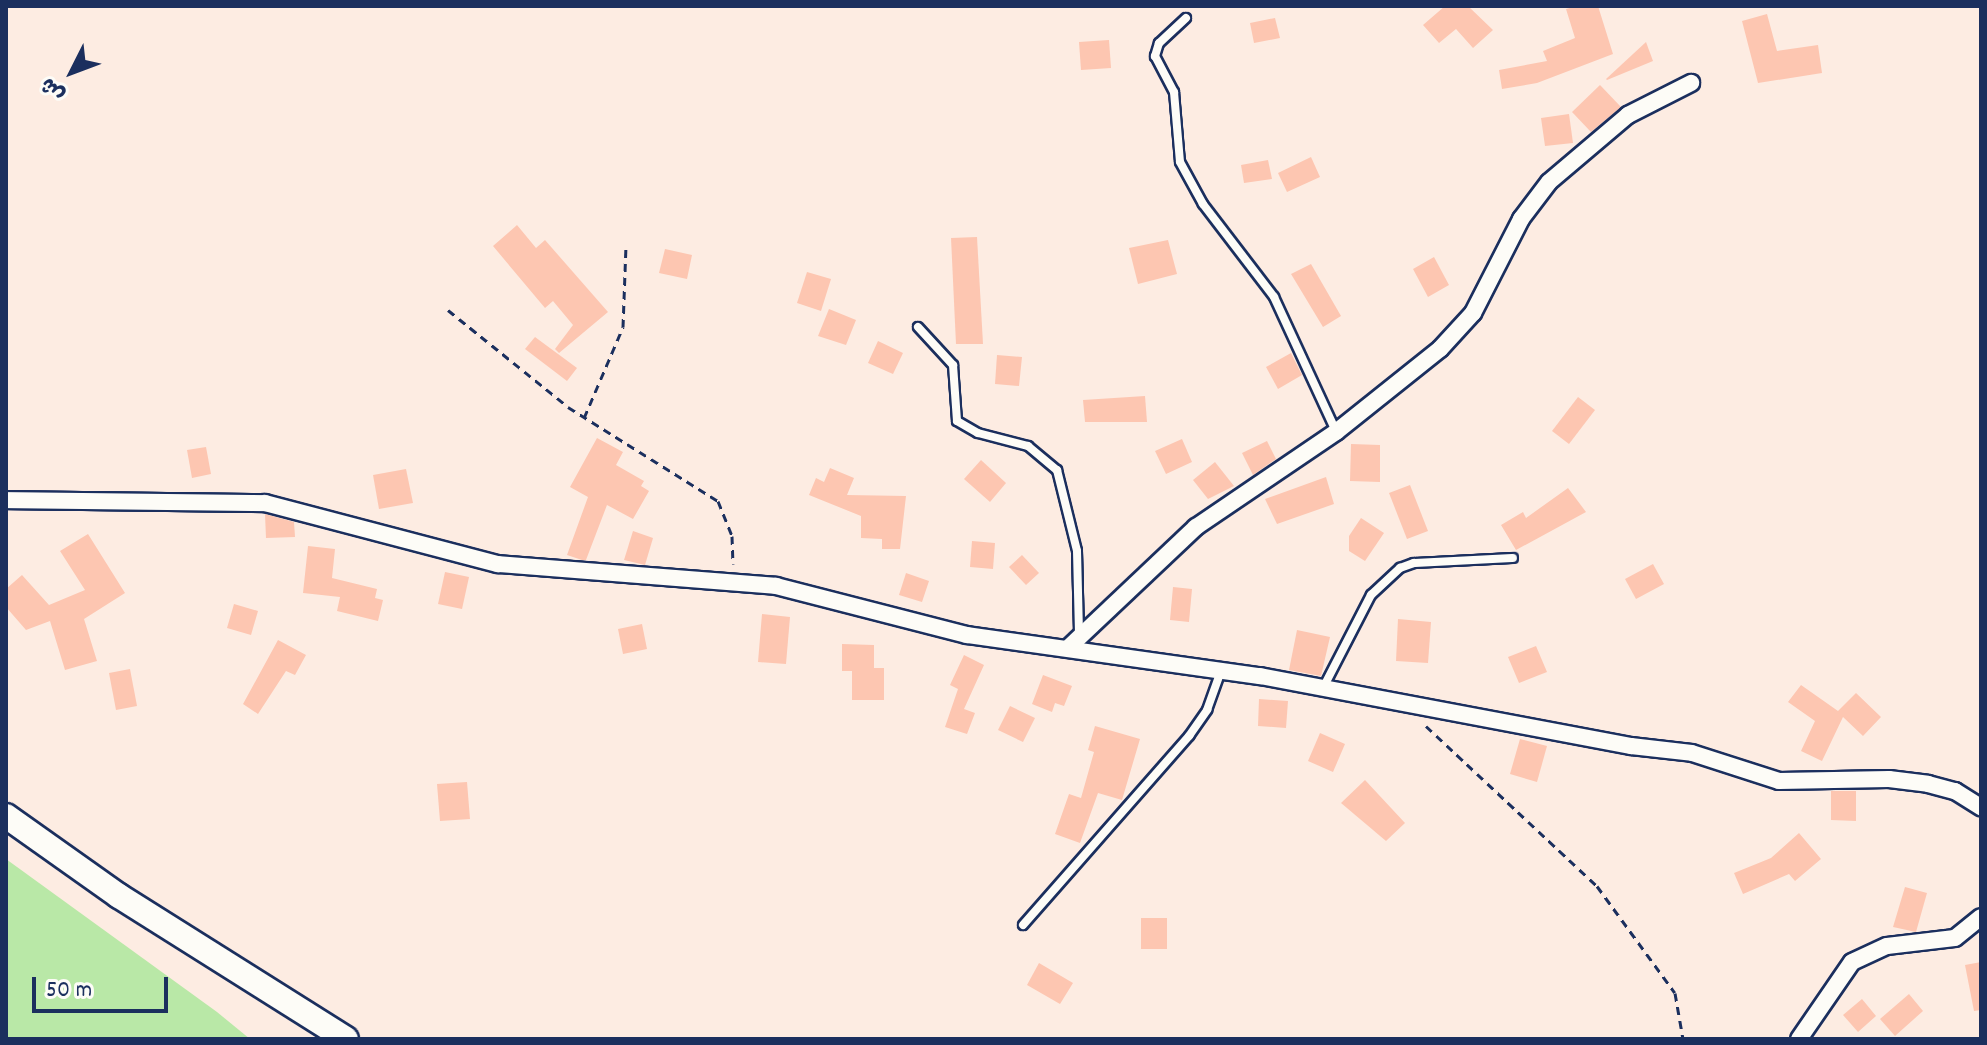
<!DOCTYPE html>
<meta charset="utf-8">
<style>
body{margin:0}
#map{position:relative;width:1987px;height:1045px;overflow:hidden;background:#fdece2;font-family:Dekko,"Playpen Sans Arabic",sans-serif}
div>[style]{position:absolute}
.green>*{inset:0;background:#b9e8a7}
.building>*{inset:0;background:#fdc6b1}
.path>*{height:3px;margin-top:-1.5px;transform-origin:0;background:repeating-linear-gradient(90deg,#1b2f5e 0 8px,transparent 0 14px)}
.roads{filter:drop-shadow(2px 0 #1b2f5e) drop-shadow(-2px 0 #1b2f5e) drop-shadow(0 2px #1b2f5e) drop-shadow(0 -2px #1b2f5e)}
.lane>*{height:8px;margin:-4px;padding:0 4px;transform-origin:4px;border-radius:4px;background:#fdfcf7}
.street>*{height:16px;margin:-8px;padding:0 8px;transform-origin:8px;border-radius:8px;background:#fdfcf7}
.secondary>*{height:24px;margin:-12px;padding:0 12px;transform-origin:12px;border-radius:12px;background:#fdfcf7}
span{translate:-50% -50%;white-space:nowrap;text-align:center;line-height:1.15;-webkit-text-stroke:7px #fdfcf7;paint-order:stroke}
.frame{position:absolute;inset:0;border:8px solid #1b2f5e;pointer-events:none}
.north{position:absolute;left:32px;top:32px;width:80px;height:80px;-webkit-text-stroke:6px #fdfcf7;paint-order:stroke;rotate:228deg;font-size:22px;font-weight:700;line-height:32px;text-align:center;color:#1b2f5e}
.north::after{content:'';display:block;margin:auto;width:28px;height:36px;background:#1b2f5e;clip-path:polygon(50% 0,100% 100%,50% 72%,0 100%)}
.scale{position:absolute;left:32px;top:977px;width:136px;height:36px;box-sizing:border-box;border:4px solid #1b2f5e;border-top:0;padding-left:10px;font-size:24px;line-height:28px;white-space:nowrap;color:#1b2f5e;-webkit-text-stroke:6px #fdfcf7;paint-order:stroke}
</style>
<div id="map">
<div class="green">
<i style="clip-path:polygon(6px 859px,217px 1012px,250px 1039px,6px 1039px)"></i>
</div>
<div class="building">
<i style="clip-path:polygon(1445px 6px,1468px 6px,1493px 30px,1473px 48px,1456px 29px,1439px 43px,1423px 25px)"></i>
<i style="clip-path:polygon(1577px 6px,1598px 6px,1613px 54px,1537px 83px,1502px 89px,1499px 70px,1547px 61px,1543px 51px,1575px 38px,1566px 9px)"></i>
<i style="clip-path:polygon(1767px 14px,1777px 51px,1818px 45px,1822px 73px,1758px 83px,1742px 21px)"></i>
<i style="clip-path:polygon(1275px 18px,1280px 38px,1254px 43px,1250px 23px)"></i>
<i style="clip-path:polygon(1109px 40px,1111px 68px,1081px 70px,1079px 42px)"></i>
<i style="clip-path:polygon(1646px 42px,1653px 61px,1607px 80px,1606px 79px)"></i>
<i style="clip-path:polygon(1600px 85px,1621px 107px,1591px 132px,1572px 112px)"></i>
<i style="clip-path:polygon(1569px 114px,1573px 143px,1545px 146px,1541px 118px)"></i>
<i style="clip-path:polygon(1311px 157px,1320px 177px,1287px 192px,1278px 173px)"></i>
<i style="clip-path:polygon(1268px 160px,1272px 179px,1244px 183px,1241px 165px)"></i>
<i style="clip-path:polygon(517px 225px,536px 248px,545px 240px,608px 312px,559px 353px,555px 349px,573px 325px,553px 301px,545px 308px,493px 246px)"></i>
<i style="clip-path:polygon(977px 237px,983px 344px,956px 344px,951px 238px)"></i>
<i style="clip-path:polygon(1168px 240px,1177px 274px,1138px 284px,1129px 248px)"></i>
<i style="clip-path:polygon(665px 249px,692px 255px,687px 279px,659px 273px)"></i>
<i style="clip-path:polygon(1434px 257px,1449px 285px,1428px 297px,1413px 269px)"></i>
<i style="clip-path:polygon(1311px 264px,1341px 316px,1323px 327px,1291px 274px)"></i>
<i style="clip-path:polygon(807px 272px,831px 279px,821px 311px,797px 303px)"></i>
<i style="clip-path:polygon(829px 309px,856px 320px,846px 345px,818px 336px)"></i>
<i style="clip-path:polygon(535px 337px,577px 368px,567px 381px,525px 349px)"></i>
<i style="clip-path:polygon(878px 341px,903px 353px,893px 374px,868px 363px)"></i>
<i style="clip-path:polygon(1291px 353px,1302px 375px,1278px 389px,1266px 367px)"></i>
<i style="clip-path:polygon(997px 355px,1022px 357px,1019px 386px,995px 384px)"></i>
<i style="clip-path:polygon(1145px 396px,1147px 422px,1085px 422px,1083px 400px)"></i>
<i style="clip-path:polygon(1578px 397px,1595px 410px,1569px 444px,1552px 431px)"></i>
<i style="clip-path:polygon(597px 438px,623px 452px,616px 465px,644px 481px,641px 486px,649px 491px,633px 519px,607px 505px,586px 560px,582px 560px,567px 555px,588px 497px,570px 487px)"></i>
<i style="clip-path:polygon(1182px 439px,1192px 462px,1166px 474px,1155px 451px)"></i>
<i style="clip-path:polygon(1267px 441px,1276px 459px,1253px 475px,1242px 453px)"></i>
<i style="clip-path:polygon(1351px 444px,1380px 445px,1380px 482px,1350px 481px)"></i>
<i style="clip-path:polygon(206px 447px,211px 474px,192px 478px,187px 450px)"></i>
<i style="clip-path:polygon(981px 460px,1006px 483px,990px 502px,964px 479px)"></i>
<i style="clip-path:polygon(1215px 462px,1234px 486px,1208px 499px,1193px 480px)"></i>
<i style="clip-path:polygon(830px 468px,854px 478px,847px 495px,906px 496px,900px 549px,882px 549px,882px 539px,861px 538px,861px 516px,809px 495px,816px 478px,824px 482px)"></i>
<i style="clip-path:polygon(406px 469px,413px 503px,379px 509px,373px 475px)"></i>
<i style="clip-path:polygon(1326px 477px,1334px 504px,1277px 524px,1265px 499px)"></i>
<i style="clip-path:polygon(1410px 485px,1428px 531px,1407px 539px,1389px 493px)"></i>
<i style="clip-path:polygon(1568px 488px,1586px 512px,1516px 550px,1501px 525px,1523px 512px,1526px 518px)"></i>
<i style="clip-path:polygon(265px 514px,294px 522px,295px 537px,266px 538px)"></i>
<i style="clip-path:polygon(1361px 518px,1384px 533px,1365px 561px,1349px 551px,1349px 536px)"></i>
<i style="clip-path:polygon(633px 531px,653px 538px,645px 565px,624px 560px)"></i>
<i style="clip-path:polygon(88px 534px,125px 593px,84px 619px,97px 661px,65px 670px,50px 621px,26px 630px,6px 607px,6px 589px,22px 575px,49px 605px,85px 590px,60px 551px)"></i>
<i style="clip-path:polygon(972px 541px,995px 543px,993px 569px,970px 567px)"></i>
<i style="clip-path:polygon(308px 546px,335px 549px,332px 578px,377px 589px,375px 598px,383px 600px,378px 621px,337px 611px,340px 597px,303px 593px)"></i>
<i style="clip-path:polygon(1022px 555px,1039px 573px,1026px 585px,1009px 567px)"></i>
<i style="clip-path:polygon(1653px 564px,1664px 584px,1636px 599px,1625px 579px)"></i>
<i style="clip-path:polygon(445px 572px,469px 577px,462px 609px,438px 604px)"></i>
<i style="clip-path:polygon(906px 573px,929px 581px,922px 602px,899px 595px)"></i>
<i style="clip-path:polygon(1173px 587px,1192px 589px,1189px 622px,1170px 620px)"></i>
<i style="clip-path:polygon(234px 604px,258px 611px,251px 635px,227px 628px)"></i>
<i style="clip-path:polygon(762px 614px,790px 617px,786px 664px,758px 662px)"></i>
<i style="clip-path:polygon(1398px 619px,1431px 622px,1428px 663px,1396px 661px)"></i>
<i style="clip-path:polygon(642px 624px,647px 649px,623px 654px,618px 629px)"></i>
<i style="clip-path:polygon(1297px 630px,1330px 637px,1321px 676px,1289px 670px)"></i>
<i style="clip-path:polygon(278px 640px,306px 655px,295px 675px,286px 671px,258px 714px,243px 704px)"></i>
<i style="clip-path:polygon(842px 644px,874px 645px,874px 668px,884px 668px,884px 700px,852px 700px,852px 671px,842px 671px)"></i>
<i style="clip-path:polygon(1536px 646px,1547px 672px,1519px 683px,1508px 657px)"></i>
<i style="clip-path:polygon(964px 655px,984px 665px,964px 709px,975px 713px,967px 734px,945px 727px,958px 689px,950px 685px)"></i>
<i style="clip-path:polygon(130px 669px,137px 706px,116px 710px,109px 673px)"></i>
<i style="clip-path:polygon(1043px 675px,1072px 686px,1064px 706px,1055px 703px,1052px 712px,1032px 704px)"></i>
<i style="clip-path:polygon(1801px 685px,1838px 711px,1856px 693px,1881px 717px,1863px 736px,1843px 717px,1822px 761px,1801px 751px,1815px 721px,1788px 702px)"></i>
<i style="clip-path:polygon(1259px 699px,1288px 701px,1286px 728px,1258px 726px)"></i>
<i style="clip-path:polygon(1010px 706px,1035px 718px,1023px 742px,998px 730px)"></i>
<i style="clip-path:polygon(1095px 726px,1140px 739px,1122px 800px,1098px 793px,1080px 843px,1055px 834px,1069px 794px,1081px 798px,1094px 752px,1088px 750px)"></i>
<i style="clip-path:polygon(1320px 733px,1345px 744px,1333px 772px,1308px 761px)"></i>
<i style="clip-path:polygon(1520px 739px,1547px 746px,1537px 782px,1510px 774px)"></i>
<i style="clip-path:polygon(1365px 780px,1405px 823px,1386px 841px,1341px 803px)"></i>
<i style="clip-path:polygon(467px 782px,470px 819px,440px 821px,437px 784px)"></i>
<i style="clip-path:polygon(1831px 791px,1856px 791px,1856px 821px,1831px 820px)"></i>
<i style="clip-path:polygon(1799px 833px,1821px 859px,1795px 881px,1789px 874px,1743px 894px,1734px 873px,1771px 858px)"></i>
<i style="clip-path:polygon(1905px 887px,1927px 893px,1916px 932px,1893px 927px)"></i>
<i style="clip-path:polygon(1141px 918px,1167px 918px,1167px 949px,1141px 949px)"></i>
<i style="clip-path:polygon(1981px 962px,1981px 1010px,1974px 1011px,1965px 965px)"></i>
<i style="clip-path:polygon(1039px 963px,1073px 983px,1060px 1004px,1027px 985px)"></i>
<i style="clip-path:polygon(1909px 994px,1923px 1011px,1895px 1036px,1880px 1019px)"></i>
<i style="clip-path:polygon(1862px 999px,1876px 1016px,1858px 1032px,1843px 1015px)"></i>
</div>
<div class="path">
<i style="left:448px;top:310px;width:154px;rotate:38.9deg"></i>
<i style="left:568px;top:407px;width:177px;rotate:32.1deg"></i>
<i style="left:718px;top:501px;width:38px;rotate:68deg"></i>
<i style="left:732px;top:536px;width:28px;rotate:88deg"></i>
<i style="left:584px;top:418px;width:99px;rotate:-66.8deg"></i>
<i style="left:623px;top:327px;width:83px;rotate:-87.9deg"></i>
<i style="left:1426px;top:726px;width:234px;rotate:43.1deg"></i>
<i style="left:1597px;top:886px;width:132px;rotate:53.9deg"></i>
<i style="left:1675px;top:993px;width:47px;rotate:80.1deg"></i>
</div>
<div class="roads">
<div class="lane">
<i style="left:1186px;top:18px;width:37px;rotate:137deg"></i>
<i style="left:1159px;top:43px;width:14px;rotate:107deg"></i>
<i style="left:1155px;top:56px;width:41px;rotate:62.2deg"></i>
<i style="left:1174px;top:92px;width:70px;rotate:85.1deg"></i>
<i style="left:1180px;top:162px;width:48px;rotate:61.3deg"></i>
<i style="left:1203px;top:204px;width:117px;rotate:52.6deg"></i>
<i style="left:1274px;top:297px;width:148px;rotate:65.2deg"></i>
<i style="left:918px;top:327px;width:52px;rotate:47.4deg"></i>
<i style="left:953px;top:365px;width:56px;rotate:85.9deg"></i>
<i style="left:957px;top:421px;width:24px;rotate:30deg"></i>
<i style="left:978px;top:433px;width:52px;rotate:14.6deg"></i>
<i style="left:1028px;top:446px;width:38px;rotate:40deg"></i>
<i style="left:1057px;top:470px;width:83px;rotate:76.1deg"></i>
<i style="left:1077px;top:551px;width:84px;rotate:88.6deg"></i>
<i style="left:1323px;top:688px;width:105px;rotate:-62.7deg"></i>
<i style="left:1371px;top:595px;width:40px;rotate:-43deg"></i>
<i style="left:1400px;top:568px;width:15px;rotate:-20deg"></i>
<i style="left:1414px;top:563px;width:99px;rotate:-2.9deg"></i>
<i style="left:1023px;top:925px;width:252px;rotate:-48.7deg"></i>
<i style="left:1189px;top:736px;width:32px;rotate:-55deg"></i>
<i style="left:1207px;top:710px;width:41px;rotate:-70.3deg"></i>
</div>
<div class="street">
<i style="left:6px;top:500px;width:259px;rotate:0.7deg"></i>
<i style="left:265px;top:503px;width:241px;rotate:14.7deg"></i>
<i style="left:498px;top:564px;width:279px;rotate:4.5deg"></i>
<i style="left:776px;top:586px;width:197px;rotate:14.4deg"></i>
<i style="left:967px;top:635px;width:296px;rotate:8deg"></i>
<i style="left:1260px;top:676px;width:378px;rotate:10.7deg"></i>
<i style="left:1631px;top:746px;width:61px;rotate:6.5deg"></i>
<i style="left:1692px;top:753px;width:91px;rotate:17.8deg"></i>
<i style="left:1779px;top:781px;width:110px;rotate:-1deg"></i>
<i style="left:1889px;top:779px;width:39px;rotate:7deg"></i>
<i style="left:1928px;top:784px;width:28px;rotate:15deg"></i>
<i style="left:1955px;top:791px;width:31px;rotate:32deg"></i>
<i style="left:1068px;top:648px;width:176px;rotate:-43.4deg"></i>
<i style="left:1196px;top:527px;width:169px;rotate:-34.2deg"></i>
<i style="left:1336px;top:432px;width:133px;rotate:-38.6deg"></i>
<i style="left:1440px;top:349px;width:49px;rotate:-47.5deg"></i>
<i style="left:1473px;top:313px;width:106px;rotate:-62.9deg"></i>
<i style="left:1521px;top:219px;width:46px;rotate:-52.9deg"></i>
<i style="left:1549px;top:182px;width:104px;rotate:-40.3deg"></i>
<i style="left:1628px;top:115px;width:71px;rotate:-26.9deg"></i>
<i style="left:1799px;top:1039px;width:93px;rotate:-55.5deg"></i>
<i style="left:1852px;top:962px;width:38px;rotate:-25deg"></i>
<i style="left:1887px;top:946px;width:68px;rotate:-6.7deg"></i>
<i style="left:1955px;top:938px;width:33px;rotate:-39deg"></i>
</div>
<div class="secondary">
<i style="left:6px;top:816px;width:138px;rotate:35.3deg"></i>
<i style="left:119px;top:896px;width:268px;rotate:32.2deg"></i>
</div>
</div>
<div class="frame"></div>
<div class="north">ش</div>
<div class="scale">50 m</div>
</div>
